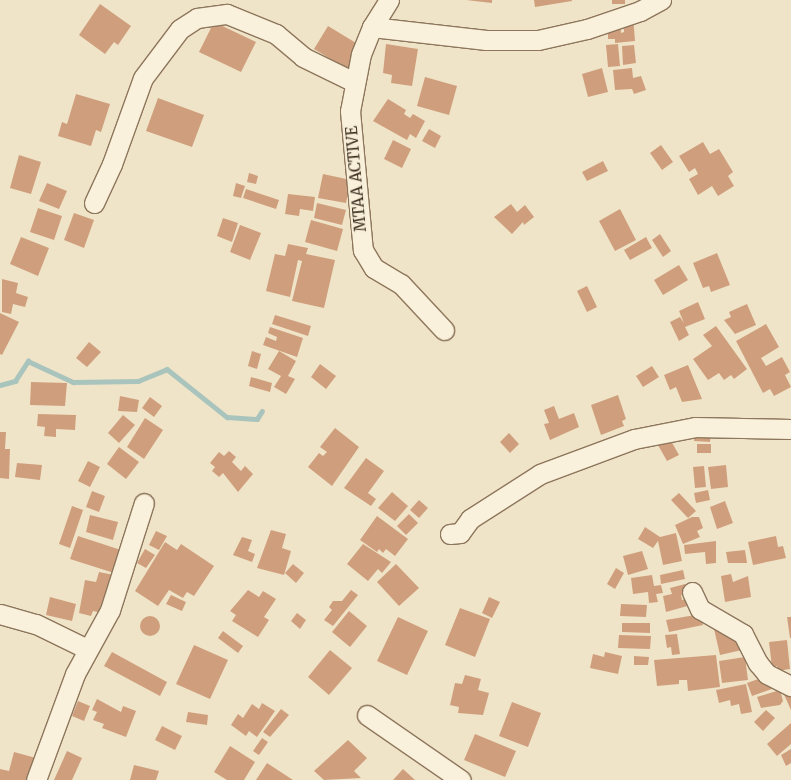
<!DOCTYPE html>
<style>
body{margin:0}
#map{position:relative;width:791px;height:780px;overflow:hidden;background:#f0e4c8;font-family:Merriweather,serif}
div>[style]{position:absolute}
.stream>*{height:4.5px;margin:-2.25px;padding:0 2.25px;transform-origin:2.25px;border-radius:2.25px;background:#a9c4bc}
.building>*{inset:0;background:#cf9f7d}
.round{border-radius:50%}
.roads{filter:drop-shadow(1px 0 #8d765c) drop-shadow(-1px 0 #8d765c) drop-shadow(0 1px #8d765c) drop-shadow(0 -1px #8d765c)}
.minor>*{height:19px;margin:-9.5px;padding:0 9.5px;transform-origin:9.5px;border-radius:9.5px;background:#faf1dc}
span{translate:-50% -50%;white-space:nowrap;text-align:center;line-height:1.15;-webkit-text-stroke:4px #f7eed8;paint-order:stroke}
.street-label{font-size:15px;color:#3d2e20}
</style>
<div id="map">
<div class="stream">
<i style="left:0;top:385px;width:16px;rotate:-15deg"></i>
<i style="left:15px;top:381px;width:24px;rotate:-57deg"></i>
<i style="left:28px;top:361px;width:50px;rotate:25deg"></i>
<i style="left:73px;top:382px;width:65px;rotate:-0.9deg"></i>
<i style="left:138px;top:381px;width:31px;rotate:-22deg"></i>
<i style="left:167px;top:369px;width:77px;rotate:38.7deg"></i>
<i style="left:227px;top:417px;width:30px;rotate:4deg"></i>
<i style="left:257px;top:419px;width:9px;rotate:-58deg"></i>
</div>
<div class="building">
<i style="clip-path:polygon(466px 0,492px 0,492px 3px)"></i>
<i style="clip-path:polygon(534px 0,572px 0,572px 1px,535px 7px)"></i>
<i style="clip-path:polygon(612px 0,625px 0,625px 4px,612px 4px)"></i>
<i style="clip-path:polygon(100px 4px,131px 26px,118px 45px,114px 42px,105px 54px,79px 35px)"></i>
<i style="clip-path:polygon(620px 16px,621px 33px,624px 32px,623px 17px,633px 16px,635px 41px,615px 43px,615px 39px,608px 39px,608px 34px,600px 35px,599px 26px)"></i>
<i style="clip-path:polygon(214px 22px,256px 42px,241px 72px,199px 52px)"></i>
<i style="clip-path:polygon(328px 26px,366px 49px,352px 72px,314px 49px)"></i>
<i style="clip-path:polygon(386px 44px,418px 49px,412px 86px,391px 83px,392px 75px,383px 73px)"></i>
<i style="clip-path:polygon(618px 44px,620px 66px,608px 67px,606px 45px)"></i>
<i style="clip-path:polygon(634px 45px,636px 63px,623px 65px,622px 46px)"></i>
<i style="clip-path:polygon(602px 68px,608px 92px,588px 97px,582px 74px)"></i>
<i style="clip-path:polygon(632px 68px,633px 78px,641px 76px,646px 90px,634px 94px,632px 89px,615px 90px,613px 70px)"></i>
<i style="clip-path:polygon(425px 77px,457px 86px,449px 115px,417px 106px)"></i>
<i style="clip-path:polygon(76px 94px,110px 104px,101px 132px,96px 130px,91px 146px,58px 136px,62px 122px,67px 124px)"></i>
<i style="clip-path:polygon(158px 98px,204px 115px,192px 147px,146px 131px)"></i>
<i style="clip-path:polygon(388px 99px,406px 110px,404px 114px,410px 118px,413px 114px,425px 121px,416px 138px,410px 134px,407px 140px,373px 121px)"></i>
<i style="clip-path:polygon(429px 129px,441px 136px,435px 148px,422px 141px)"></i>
<i style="clip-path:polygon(393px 140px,411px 149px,402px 168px,384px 159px)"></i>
<i style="clip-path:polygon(703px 142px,710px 154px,719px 149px,733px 172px,728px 176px,734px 186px,718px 196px,712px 186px,698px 195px,689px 179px,698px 174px,695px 168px,689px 172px,679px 156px)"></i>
<i style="clip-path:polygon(661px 145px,673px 162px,662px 170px,650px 153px)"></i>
<i style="clip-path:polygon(19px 155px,41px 162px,31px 194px,10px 188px)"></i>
<i style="clip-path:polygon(603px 161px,608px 171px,587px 181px,582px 172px)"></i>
<i style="clip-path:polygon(249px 173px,258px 176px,256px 184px,247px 182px)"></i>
<i style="clip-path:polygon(323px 174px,351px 180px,346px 203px,318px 198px)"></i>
<i style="clip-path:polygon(47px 183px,67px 191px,59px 209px,39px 201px)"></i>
<i style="clip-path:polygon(236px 183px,245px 186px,241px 198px,233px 196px)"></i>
<i style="clip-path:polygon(246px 189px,279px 200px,276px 209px,243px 198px)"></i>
<i style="clip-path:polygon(288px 194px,315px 197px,313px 211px,300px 209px,299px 216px,285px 214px)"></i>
<i style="clip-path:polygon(317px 203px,346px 210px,342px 225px,314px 218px)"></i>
<i style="clip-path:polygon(511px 204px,517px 212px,525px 205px,534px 217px,524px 225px,523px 222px,512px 234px,494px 217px)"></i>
<i style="clip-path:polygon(38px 208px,62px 216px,54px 240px,30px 232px)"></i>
<i style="clip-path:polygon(620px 209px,636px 240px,615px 251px,599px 221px)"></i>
<i style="clip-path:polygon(74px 213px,94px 220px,84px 248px,64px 240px)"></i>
<i style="clip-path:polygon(223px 218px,238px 223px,232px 242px,217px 236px)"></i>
<i style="clip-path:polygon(311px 220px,343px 229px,337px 251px,305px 242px)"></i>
<i style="clip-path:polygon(240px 225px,261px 233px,250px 260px,230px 252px)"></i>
<i style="clip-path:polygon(660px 234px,671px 251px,663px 257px,652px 240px)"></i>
<i style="clip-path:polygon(21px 237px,49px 248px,38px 276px,10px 264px)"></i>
<i style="clip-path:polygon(646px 237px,652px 248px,630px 260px,624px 250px)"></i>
<i style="clip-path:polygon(288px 244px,308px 248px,306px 254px,335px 260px,324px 308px,292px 301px,302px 261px,298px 260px,290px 297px,266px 291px,275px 254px,285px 256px)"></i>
<i style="clip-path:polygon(717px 253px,730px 285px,711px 292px,709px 286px,703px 288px,693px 263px)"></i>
<i style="clip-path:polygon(679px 265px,688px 280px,663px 295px,654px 280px)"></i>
<i style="clip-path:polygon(2px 279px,18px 283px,16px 293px,28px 297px,25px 307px,13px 304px,11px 314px,2px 312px)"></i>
<i style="clip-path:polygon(587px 286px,597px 307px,587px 312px,577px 291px)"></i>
<i style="clip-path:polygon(698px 302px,705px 319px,685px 327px,689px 335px,679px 341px,670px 322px,680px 317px,684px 323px,679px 311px)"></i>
<i style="clip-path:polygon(747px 304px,756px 325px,735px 334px,724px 320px,731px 317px,729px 312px)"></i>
<i style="clip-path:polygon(0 313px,19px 322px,2px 355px,0 354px)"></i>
<i style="clip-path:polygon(275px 315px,311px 326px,308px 336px,272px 324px)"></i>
<i style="clip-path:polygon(766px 324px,779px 347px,761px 358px,766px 366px,782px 357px,790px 372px,785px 375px,791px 387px,774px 396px,770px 389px,763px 393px,736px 341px)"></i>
<i style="clip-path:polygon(716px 326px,747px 369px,734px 379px,731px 375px,724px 380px,719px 373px,708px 380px,693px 359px,712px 346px,703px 335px)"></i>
<i style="clip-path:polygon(270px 327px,303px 338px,297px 357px,263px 345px,266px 337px,276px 341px,277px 337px,268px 333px)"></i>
<i style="clip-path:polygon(89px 342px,101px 352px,87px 367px,76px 358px)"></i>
<i style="clip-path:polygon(252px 351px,261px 354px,257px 369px,248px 366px)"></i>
<i style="clip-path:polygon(279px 351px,296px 361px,288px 376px,295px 379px,286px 394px,274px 387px,281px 376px,268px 369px)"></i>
<i style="clip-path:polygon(320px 364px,336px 376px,326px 389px,311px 377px)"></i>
<i style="clip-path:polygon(688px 365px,702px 399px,682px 402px,676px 387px,670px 390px,664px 375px)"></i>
<i style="clip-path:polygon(652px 366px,659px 377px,643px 387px,636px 376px)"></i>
<i style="clip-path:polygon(251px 377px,272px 383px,270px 392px,249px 386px)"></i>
<i style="clip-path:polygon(31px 382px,67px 383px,65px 406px,30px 405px)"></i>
<i style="clip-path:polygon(618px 395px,626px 419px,622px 421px,624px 426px,601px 435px,591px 405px)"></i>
<i style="clip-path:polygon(120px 396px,139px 400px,137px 412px,118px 411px)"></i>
<i style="clip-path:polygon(150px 397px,162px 406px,154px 417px,142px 408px)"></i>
<i style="clip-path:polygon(554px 406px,559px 419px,574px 413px,579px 427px,550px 440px,544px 424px,549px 423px,544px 410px)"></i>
<i style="clip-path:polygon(38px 414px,76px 415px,75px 430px,56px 429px,56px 437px,44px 436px,45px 427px,37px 426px)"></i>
<i style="clip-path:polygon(123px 415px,135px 425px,119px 443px,108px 433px)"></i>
<i style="clip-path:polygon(696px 417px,712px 418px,710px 442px,694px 441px)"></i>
<i style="clip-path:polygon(145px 418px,163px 430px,144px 459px,127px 447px)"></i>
<i style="clip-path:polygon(335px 428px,359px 447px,332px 486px,308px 467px,319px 453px,323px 456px,327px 452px,320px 447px)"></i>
<i style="clip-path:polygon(0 432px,6px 432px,5px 449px,10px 449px,9px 479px,0 478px)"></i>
<i style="clip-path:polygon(666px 432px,679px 455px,667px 461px,654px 438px)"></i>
<i style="clip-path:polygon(509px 433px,519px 444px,510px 453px,500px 442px)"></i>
<i style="clip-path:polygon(697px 444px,711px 444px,711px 453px,697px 453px)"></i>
<i style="clip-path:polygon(119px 447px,139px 462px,126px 479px,107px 464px)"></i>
<i style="clip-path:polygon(229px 451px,236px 457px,232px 462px,241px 471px,245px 466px,253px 474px,238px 492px,223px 473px,219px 477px,212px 471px,215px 467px,210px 463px,219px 452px,224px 456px)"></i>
<i style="clip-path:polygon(366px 458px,384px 471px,368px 493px,376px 499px,371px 506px,344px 488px)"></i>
<i style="clip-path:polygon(88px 461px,100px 467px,90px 487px,78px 481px)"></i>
<i style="clip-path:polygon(17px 463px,42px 465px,40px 480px,15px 477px)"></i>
<i style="clip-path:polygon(726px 465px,728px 487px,711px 489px,708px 467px)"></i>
<i style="clip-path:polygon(704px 466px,706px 487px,695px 488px,693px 467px)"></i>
<i style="clip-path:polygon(708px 490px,710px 500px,696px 503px,694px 493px)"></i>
<i style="clip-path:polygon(92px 491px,105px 496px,99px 512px,86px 507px)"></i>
<i style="clip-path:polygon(392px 492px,408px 506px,395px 521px,378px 508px)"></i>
<i style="clip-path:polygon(679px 493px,696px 511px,688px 518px,671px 500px)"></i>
<i style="clip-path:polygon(419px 500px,428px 508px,419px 518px,410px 510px)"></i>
<i style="clip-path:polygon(725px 501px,733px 523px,717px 529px,710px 507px)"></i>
<i style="clip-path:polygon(72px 506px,83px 510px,70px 548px,59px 544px)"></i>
<i style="clip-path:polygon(409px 514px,418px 523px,406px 535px,397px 526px)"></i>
<i style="clip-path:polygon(90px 515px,118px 522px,113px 540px,86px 532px)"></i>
<i style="clip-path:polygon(377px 516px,408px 539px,395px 556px,386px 549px,383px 553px,379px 549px,377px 552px,360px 540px)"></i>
<i style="clip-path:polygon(692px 517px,699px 517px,703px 528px,697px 531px,700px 537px,683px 544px,675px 525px)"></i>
<i style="clip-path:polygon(645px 527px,660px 537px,676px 533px,682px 561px,663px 565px,658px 541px,653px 548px,638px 539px)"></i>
<i style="clip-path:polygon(271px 530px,286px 534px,282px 548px,291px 551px,284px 575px,257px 568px)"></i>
<i style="clip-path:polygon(156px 531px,167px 536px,159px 550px,149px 545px)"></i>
<i style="clip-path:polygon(78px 536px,121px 550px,114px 573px,70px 559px)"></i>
<i style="clip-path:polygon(776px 536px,778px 547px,783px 546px,786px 558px,753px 565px,748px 542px)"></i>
<i style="clip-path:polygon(242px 537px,252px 540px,248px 551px,255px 554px,252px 562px,233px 555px)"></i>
<i style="clip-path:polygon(716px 541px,716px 563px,706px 564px,705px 552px,685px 554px,684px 545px)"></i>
<i style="clip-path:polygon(165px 542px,177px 550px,181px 544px,214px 566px,194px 596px,187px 592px,183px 598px,169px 590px,158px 606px,135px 591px)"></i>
<i style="clip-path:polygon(363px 544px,391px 562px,382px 573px,378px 569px,368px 581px,347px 564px)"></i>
<i style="clip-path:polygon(145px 549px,155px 555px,146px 568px,137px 563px)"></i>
<i style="clip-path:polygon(745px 550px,747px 563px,728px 563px,726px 552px)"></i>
<i style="clip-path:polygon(642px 551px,648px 569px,628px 575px,623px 556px)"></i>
<i style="clip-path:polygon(293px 564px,304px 573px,296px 583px,285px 573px)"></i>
<i style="clip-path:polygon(396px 564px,419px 588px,399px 606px,377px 582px)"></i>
<i style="clip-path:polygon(616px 568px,624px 573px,615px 589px,607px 584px)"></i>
<i style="clip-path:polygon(683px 570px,685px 579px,661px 584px,660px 575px)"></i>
<i style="clip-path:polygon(99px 572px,119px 576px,107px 614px,93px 611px,91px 616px,79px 613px,85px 580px,96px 582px)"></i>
<i style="clip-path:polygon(731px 574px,733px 582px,748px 576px,751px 597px,725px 602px,721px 576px)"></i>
<i style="clip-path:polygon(652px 575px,654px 586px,661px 585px,663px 593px,656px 594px,658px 602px,649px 603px,648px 592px,633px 594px,631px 578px)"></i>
<i style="clip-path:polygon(685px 584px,687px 593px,681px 595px,682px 600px,689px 598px,691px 605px,666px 612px,663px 596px,672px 594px,670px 588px)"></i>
<i style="clip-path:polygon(248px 590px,259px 597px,263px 591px,276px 599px,264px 617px,269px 620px,258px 637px,232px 621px,236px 615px,230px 611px)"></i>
<i style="clip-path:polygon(351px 590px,358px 595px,333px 626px,324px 620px,332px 610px,329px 607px,333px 601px,342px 601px)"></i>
<i style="clip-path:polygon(171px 595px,186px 602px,182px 611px,166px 604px)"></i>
<i style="clip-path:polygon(50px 597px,76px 604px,72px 621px,46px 615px)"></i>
<i style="clip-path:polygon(489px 597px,500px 602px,492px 618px,482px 613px)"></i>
<i style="clip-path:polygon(621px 604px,647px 605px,646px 617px,620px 616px)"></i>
<i style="clip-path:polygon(460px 608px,490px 619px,475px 657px,445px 645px)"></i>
<i style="clip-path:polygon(349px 611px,367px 626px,350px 647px,332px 632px)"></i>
<i style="clip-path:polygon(297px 613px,306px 620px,300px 629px,291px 621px)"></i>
<i style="clip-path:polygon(701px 614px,703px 625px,669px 632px,666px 620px)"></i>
<i class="round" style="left:140px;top:616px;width:20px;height:20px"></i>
<i style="clip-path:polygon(398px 617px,428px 631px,407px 675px,377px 661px)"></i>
<i style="clip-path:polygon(787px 617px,791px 617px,791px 638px,790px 638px)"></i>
<i style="clip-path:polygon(622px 623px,650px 623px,650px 633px,622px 632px)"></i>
<i style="clip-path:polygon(736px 624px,742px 650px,720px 655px,714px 629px)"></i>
<i style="clip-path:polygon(223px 631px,243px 646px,238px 653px,218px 638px)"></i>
<i style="clip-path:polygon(677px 634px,680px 654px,672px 655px,671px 647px,667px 648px,665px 635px)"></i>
<i style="clip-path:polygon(619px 635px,651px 636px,650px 649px,618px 648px)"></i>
<i style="clip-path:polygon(787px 640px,790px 669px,777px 671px,777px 666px,772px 667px,769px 642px)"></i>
<i style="clip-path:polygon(194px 645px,228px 660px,210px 699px,176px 684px)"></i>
<i style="clip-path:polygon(330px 650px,352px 668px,329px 695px,308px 677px)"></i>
<i style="clip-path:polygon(112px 652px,167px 682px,160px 696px,104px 666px)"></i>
<i style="clip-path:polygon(605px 652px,622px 656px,618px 674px,590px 668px,593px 654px,604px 657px)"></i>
<i style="clip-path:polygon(716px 655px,720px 687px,688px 691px,687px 680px,679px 680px,679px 684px,657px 686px,654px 660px)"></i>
<i style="clip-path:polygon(634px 656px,649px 657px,648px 665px,634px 665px)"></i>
<i style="clip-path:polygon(745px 657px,748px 680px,722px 683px,719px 661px)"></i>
<i style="clip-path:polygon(778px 672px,783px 685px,752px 696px,747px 683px)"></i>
<i style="clip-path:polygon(465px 675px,481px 679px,478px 690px,489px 693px,483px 715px,458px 713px,459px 707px,450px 705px,455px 683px,462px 684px)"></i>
<i style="clip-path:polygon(746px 684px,752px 712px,741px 714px,739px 704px,731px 706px,730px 700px,719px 703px,716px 690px)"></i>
<i style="clip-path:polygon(791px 686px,791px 710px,781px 688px)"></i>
<i style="clip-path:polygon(780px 690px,783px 701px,780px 705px,761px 708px,757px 697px)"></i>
<i style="clip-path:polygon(97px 699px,121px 712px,123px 706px,136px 711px,126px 737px,102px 728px,104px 724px,93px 720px,97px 712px,92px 710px)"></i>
<i style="clip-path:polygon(78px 701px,90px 706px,84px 721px,72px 716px)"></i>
<i style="clip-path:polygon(512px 702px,541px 713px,528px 747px,499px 736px)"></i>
<i style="clip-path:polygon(262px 703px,275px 711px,257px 737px,249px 731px,246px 736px,231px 725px,238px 714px,243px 718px,252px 704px,259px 709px)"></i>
<i style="clip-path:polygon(281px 709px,289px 715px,270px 737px,263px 732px)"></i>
<i style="clip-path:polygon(766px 710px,775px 718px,763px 731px,754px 722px)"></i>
<i style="clip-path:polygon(188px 712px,208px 715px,207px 725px,186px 722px)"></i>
<i style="clip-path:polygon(791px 723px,791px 744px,777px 756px,767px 744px)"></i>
<i style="clip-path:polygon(162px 726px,182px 736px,175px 750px,155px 740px)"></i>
<i style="clip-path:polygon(475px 734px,516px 751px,505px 777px,464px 760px)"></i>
<i style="clip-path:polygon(262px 738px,268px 742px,259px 755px,253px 751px)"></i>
<i style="clip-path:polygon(348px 740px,367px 758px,354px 771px,361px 778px,324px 780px,314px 771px)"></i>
<i style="clip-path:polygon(230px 746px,255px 762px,244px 780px,227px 780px,214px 772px)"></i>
<i style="clip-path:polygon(791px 749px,791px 763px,786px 766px,781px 755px)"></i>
<i style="clip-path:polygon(67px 751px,82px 758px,72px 780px,54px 780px)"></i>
<i style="clip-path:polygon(14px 752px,36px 758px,30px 780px,0 780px,0 769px,9px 771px)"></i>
<i style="clip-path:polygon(267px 763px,293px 780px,256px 780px)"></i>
<i style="clip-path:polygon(134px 765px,159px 771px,156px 780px,130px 780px)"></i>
<i style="clip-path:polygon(403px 769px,415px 780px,393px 780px)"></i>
</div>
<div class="roads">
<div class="minor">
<i style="left:389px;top:0;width:32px;rotate:122deg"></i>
<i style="left:372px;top:27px;width:29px;rotate:112deg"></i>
<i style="left:361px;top:54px;width:58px;rotate:100.9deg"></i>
<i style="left:350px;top:111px;width:140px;rotate:84.7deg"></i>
<i style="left:363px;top:250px;width:21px;rotate:59deg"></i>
<i style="left:374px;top:268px;width:31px;rotate:31deg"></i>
<i style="left:401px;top:284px;width:63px;rotate:46.9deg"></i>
<i style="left:372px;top:27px;width:115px;rotate:6.5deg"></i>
<i style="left:486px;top:40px;width:52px"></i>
<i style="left:538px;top:40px;width:50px;rotate:-12.7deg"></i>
<i style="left:587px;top:29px;width:56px;rotate:-18.8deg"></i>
<i style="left:640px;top:11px;width:24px;rotate:-28deg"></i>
<i style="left:94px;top:203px;width:43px;rotate:-65.2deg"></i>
<i style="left:112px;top:164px;width:91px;rotate:-70.2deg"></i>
<i style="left:143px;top:78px;width:61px;rotate:-52.9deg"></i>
<i style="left:180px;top:29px;width:20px;rotate:-33deg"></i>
<i style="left:197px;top:18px;width:30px;rotate:-8deg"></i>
<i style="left:227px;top:14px;width:53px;rotate:22.2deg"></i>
<i style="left:276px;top:34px;width:35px;rotate:40deg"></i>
<i style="left:303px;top:57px;width:57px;rotate:26.1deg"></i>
<i style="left:450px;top:534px;width:10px;rotate:-6deg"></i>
<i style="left:460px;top:533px;width:17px;rotate:-54deg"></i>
<i style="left:470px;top:519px;width:83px;rotate:-32.7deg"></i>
<i style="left:540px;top:474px;width:100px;rotate:-20.4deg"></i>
<i style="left:634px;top:439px;width:62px;rotate:-11.1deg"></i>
<i style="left:695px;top:427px;width:96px;rotate:1.2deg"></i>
<i style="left:692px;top:592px;width:19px;rotate:65deg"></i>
<i style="left:700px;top:609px;width:50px;rotate:30.2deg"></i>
<i style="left:743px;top:634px;width:33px;rotate:63deg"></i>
<i style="left:758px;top:663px;width:14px;rotate:51deg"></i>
<i style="left:767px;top:674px;width:27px;rotate:27deg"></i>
<i style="left:0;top:614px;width:37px;rotate:16deg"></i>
<i style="left:36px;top:624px;width:57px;rotate:26.1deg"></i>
<i style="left:367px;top:715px;width:114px;rotate:34.7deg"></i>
<i style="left:36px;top:780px;width:113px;rotate:-69.8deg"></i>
<i style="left:75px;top:674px;width:73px;rotate:-61.3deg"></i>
<i style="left:110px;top:610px;width:112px;rotate:-72.4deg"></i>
</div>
</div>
<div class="street-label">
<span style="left:356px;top:179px;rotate:-95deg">MTAA ACTIVE</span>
</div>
</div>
